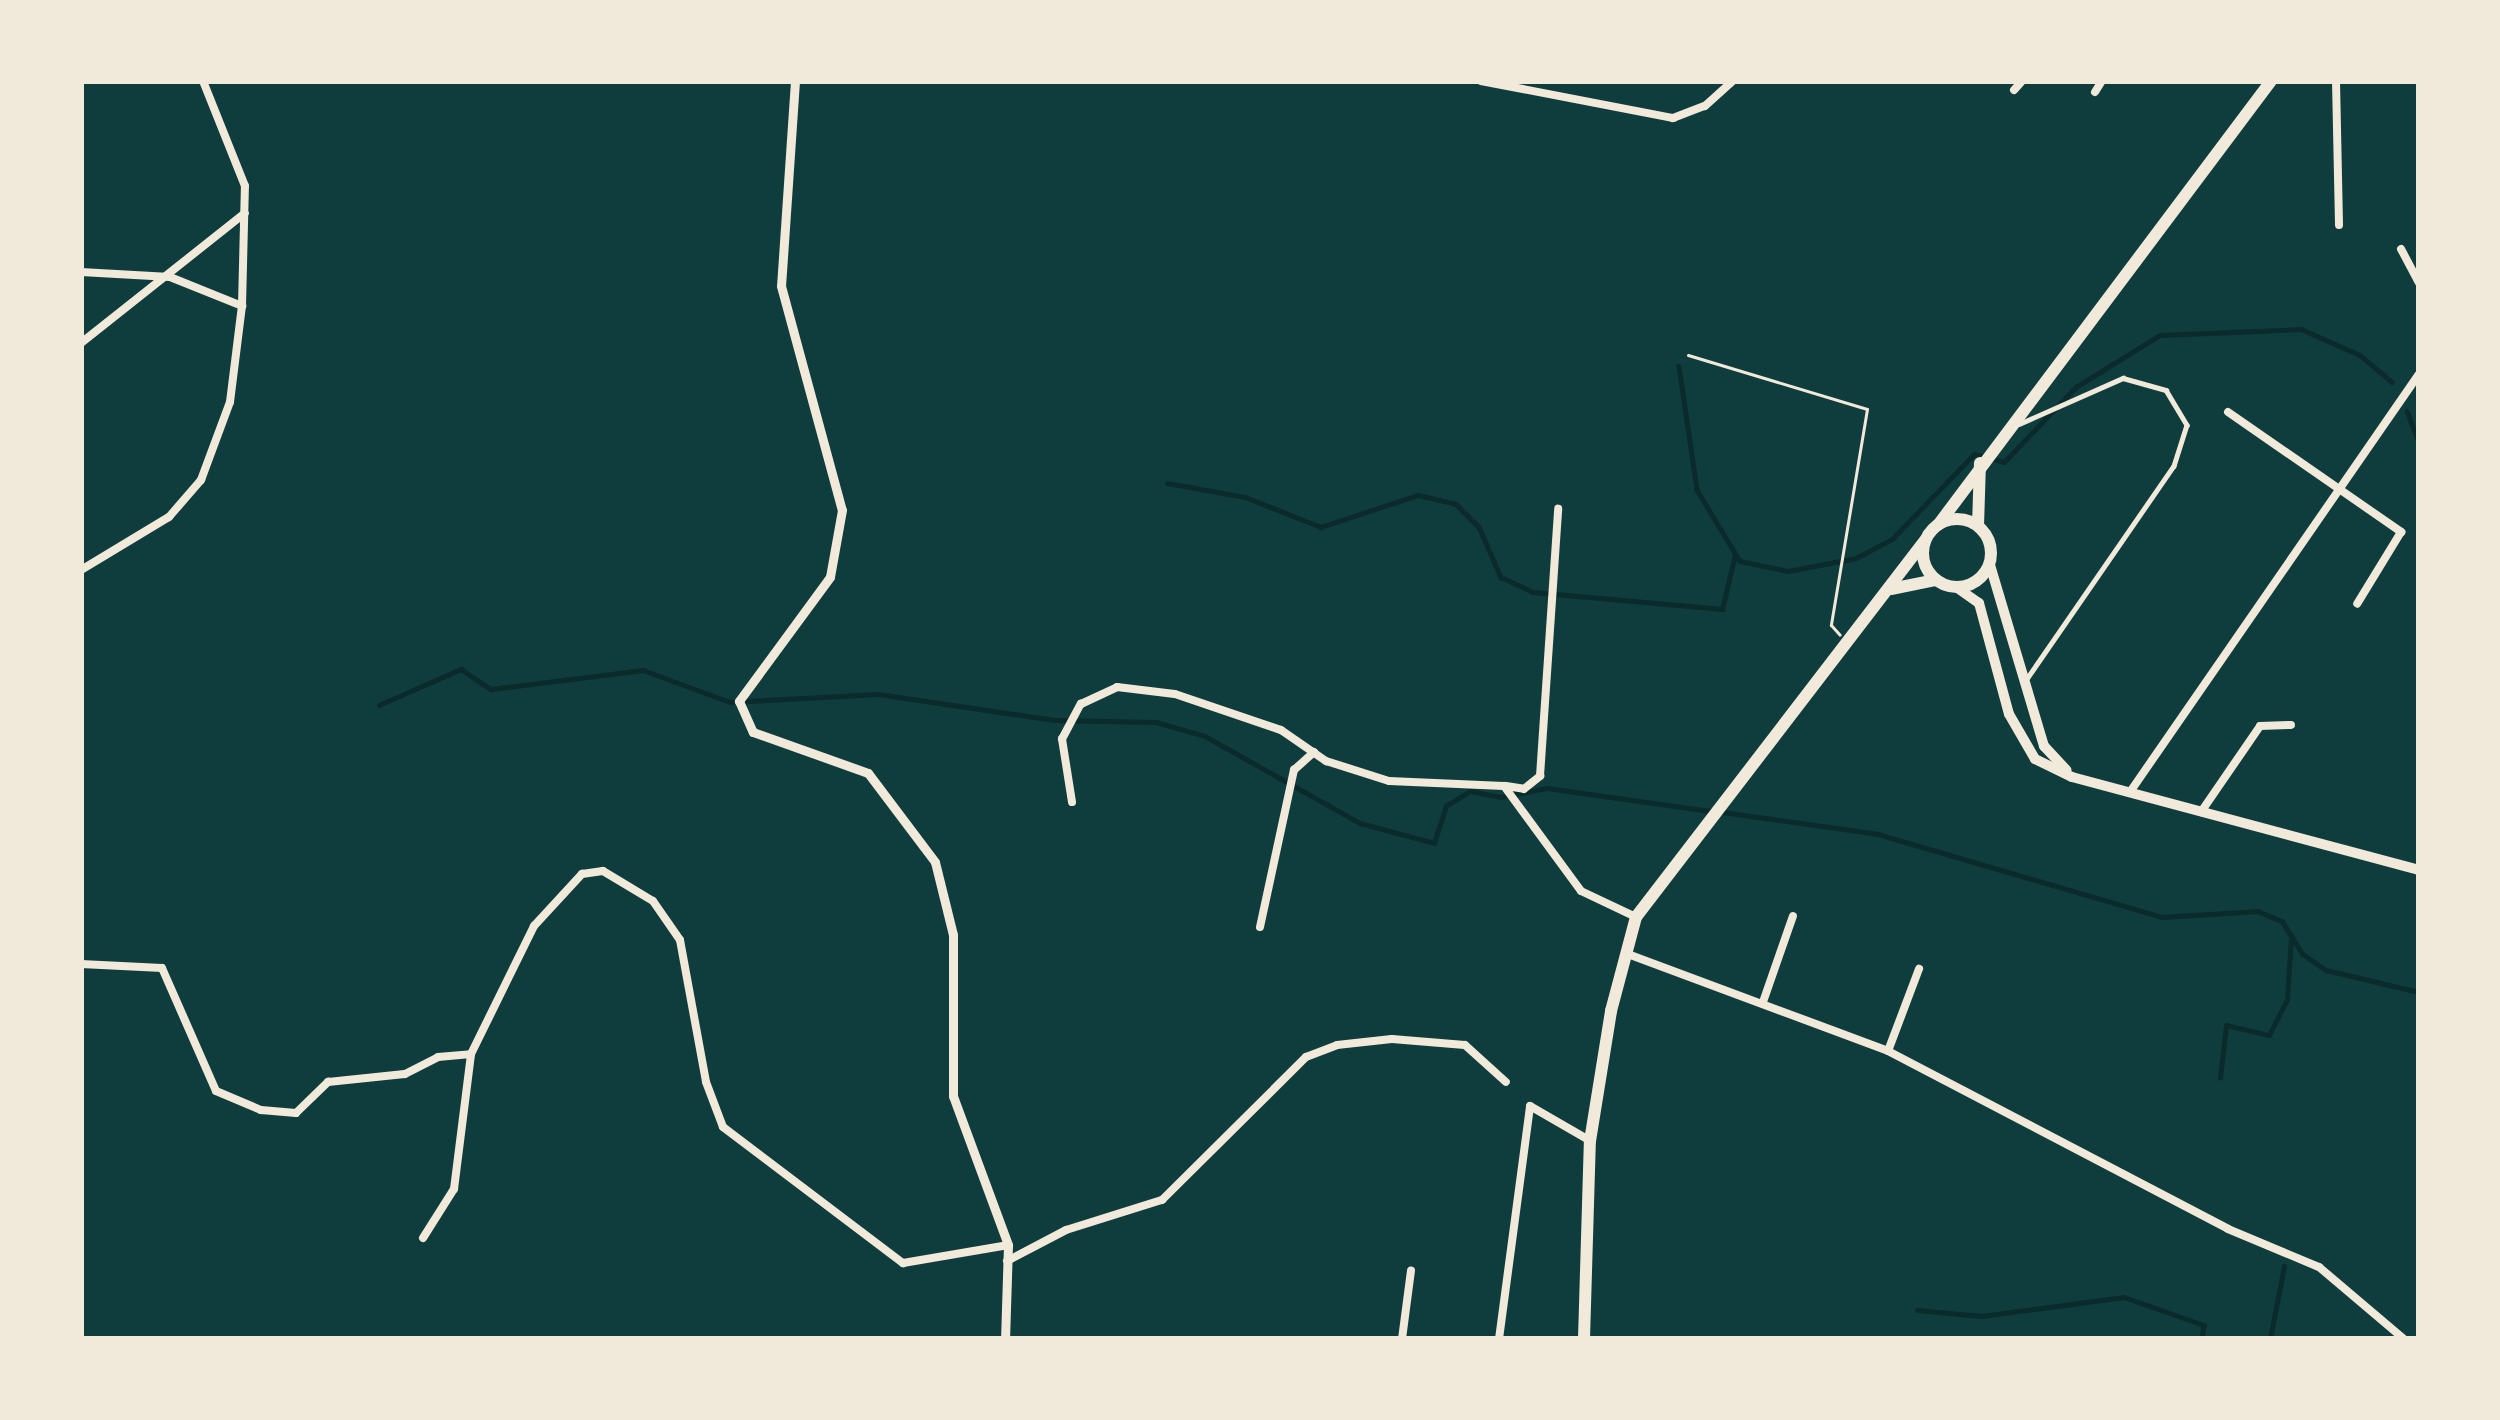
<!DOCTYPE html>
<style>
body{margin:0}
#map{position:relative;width:2500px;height:1420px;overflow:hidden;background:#0f3d3e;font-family:Roboto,sans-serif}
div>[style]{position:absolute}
.stream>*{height:4.5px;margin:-2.25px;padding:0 2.25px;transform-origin:2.25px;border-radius:2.25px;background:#0a2a2b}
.path>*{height:3px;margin:-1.5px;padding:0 1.5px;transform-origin:1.5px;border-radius:1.5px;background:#f1e9da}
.service>*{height:4.5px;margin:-2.25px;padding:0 2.25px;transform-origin:2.25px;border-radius:2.25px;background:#f1e9da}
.minor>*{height:8px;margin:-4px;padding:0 4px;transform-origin:4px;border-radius:4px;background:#f1e9da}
.tertiary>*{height:9px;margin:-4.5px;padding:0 4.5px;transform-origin:4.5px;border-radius:4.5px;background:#f1e9da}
.secondary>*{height:10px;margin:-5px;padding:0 5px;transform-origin:5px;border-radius:5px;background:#f1e9da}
.primary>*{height:12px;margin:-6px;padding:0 6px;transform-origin:6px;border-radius:6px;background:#f1e9da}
.primary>.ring{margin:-6px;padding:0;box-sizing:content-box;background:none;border:12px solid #f1e9da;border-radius:50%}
span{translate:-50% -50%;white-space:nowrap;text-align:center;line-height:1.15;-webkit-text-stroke:9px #f1e9da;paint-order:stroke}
.frame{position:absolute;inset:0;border:84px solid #f1e9da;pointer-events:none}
</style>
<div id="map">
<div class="stream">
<i style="left:1679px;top:366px;width:125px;rotate:81.7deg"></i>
<i style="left:1697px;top:490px;width:83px;rotate:58.8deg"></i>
<i style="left:1740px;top:561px;width:49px;rotate:11.8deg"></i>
<i style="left:1788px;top:571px;width:69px;rotate:-10.8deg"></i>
<i style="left:1856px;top:558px;width:41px;rotate:-27.8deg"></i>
<i style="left:1892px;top:539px;width:118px;rotate:-46deg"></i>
<i style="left:1974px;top:454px;width:9px;rotate:13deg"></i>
<i style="left:2407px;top:411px;width:34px;rotate:69deg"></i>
<i style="left:1994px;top:459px;width:10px;rotate:17deg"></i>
<i style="left:2004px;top:462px;width:104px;rotate:-46.2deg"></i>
<i style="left:2076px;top:387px;width:99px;rotate:-31.8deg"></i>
<i style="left:2160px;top:335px;width:141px;rotate:-2.4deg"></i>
<i style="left:2301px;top:329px;width:64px;rotate:23.8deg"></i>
<i style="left:2360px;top:355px;width:42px;rotate:40.2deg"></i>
<i style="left:1167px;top:483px;width:79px;rotate:10.2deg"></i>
<i style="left:1245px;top:497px;width:82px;rotate:21.5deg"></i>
<i style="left:1321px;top:527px;width:102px;rotate:-18.3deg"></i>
<i style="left:1418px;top:495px;width:39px;rotate:13deg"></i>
<i style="left:1456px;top:504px;width:33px;rotate:45deg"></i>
<i style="left:1479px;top:527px;width:55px;rotate:66.3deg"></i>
<i style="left:1501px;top:577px;width:35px;rotate:25deg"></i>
<i style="left:1533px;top:592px;width:190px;rotate:5.1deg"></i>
<i style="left:1722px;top:609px;width:56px;rotate:-76.5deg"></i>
<i style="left:379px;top:705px;width:90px;rotate:-23.7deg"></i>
<i style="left:461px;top:669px;width:36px;rotate:34deg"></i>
<i style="left:491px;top:689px;width:153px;rotate:-7.1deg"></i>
<i style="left:643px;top:670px;width:93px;rotate:20.2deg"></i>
<i style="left:730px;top:702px;width:148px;rotate:-3.1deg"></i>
<i style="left:878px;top:694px;width:178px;rotate:8.4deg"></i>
<i style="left:1054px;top:720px;width:102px;rotate:1.1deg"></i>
<i style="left:1156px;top:722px;width:51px;rotate:15.9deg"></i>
<i style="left:1205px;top:736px;width:178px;rotate:29.3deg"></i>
<i style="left:1360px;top:823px;width:77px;rotate:15.1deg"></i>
<i style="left:1434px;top:843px;width:39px;rotate:-72deg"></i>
<i style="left:1446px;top:806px;width:28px;rotate:-32deg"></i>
<i style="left:1470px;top:791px;width:31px;rotate:11deg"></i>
<i style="left:1500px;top:797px;width:48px;rotate:-10.8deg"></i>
<i style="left:1547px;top:788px;width:166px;rotate:8deg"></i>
<i style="left:1722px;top:812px;width:158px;rotate:8deg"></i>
<i style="left:1878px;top:834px;width:296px;rotate:16.3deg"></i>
<i style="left:2162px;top:917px;width:96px;rotate:-3.6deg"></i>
<i style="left:2258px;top:911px;width:26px;rotate:23deg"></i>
<i style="left:2282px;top:921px;width:39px;rotate:58deg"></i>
<i style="left:2303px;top:954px;width:28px;rotate:35deg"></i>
<i style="left:2326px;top:970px;width:96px;rotate:13.3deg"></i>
<i style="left:2220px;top:1078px;width:53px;rotate:-83.5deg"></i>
<i style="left:2226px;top:1025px;width:44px;rotate:13.1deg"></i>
<i style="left:2269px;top:1035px;width:39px;rotate:-63deg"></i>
<i style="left:2287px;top:1000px;width:64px;rotate:-86.4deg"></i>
<i style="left:1917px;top:1310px;width:65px;rotate:5.3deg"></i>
<i style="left:1982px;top:1316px;width:143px;rotate:-7.6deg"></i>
<i style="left:2124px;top:1297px;width:85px;rotate:19.3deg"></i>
<i style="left:2204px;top:1325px;width:14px;rotate:98deg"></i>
<i style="left:2270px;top:1339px;width:74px;rotate:-79.1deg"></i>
</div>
<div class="path">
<i style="left:1688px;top:355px;width:187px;rotate:16.8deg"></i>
<i style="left:1867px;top:409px;width:219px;rotate:99.5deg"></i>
<i style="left:1831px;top:625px;width:13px;rotate:48deg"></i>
</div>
<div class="service">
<i style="left:2019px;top:424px;width:114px;rotate:-23.9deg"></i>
<i style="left:2123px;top:378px;width:45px;rotate:15.6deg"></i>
<i style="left:2166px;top:390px;width:41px;rotate:59deg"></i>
<i style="left:2187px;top:425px;width:43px;rotate:107.6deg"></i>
<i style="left:2174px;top:466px;width:259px;rotate:124.6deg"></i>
</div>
<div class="minor">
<i style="left:1481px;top:81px;width:196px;rotate:10.9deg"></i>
<i style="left:1673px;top:118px;width:34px;rotate:-21deg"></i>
<i style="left:1705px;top:106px;width:38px;rotate:-42deg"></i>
<i style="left:2336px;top:81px;width:144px;rotate:88.8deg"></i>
<i style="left:2014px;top:90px;width:12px;rotate:-48deg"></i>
<i style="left:2095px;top:92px;width:13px;rotate:-58deg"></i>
<i style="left:2401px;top:249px;width:38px;rotate:62deg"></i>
<i style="left:81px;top:272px;width:89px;rotate:3.2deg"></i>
<i style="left:170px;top:277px;width:78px;rotate:21.9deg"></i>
<i style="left:242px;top:306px;width:120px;rotate:-88.6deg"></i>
<i style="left:245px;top:186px;width:113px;rotate:-111.8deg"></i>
<i style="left:81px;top:343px;width:209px;rotate:-38.4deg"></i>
<i style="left:2228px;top:412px;width:211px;rotate:34.7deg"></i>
<i style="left:2401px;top:532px;width:84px;rotate:121.4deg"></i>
<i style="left:81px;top:570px;width:103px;rotate:-31.1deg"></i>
<i style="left:169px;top:517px;width:49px;rotate:-49.1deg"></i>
<i style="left:201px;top:480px;width:83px;rotate:-69.6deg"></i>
<i style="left:230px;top:402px;width:97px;rotate:-82.9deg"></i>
<i style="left:1506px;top:786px;width:18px;rotate:9deg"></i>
<i style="left:1524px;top:789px;width:21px;rotate:-39deg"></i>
<i style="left:1540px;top:776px;width:268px;rotate:-86.1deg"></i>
<i style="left:2130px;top:792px;width:508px;rotate:-55.34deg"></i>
<i style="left:1072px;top:802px;width:64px;rotate:-99deg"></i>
<i style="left:1062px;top:739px;width:40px;rotate:-62deg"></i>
<i style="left:1081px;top:704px;width:40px;rotate:-25deg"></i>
<i style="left:1117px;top:687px;width:58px;rotate:6.9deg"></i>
<i style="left:1175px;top:694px;width:112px;rotate:18.8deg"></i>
<i style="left:1281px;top:730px;width:55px;rotate:34.6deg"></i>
<i style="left:1326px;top:761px;width:66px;rotate:17.6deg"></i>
<i style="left:1389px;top:781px;width:115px;rotate:2.5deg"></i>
<i style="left:1504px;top:786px;width:130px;rotate:53.7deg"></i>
<i style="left:1581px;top:891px;width:61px;rotate:25.3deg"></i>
<i style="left:2201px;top:812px;width:104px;rotate:-55.5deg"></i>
<i style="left:2260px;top:726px;width:31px;rotate:-2deg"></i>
<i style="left:1260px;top:927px;width:161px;rotate:-77.8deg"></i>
<i style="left:1294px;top:770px;width:27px;rotate:-42deg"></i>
<i style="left:1625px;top:953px;width:281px;rotate:20.4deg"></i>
<i style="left:1888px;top:1051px;width:384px;rotate:27.6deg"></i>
<i style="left:2228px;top:1229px;width:99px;rotate:22.7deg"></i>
<i style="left:2319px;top:1267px;width:111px;rotate:40.3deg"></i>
<i style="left:81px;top:964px;width:81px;rotate:2.8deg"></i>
<i style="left:162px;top:968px;width:134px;rotate:66.3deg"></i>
<i style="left:216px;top:1091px;width:49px;rotate:22.9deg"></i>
<i style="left:261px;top:1110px;width:35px;rotate:5deg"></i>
<i style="left:296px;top:1113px;width:45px;rotate:-44.1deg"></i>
<i style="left:328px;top:1082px;width:77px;rotate:-5.9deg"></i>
<i style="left:405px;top:1074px;width:37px;rotate:-27deg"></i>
<i style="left:438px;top:1057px;width:33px;rotate:-5deg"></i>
<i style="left:1763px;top:1002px;width:91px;rotate:-70.8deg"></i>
<i style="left:1888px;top:1051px;width:88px;rotate:-69.3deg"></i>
<i style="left:423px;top:1238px;width:58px;rotate:-57.7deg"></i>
<i style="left:454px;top:1189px;width:136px;rotate:-82.8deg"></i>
<i style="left:471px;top:1054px;width:143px;rotate:-63.8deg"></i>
<i style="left:534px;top:926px;width:71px;rotate:-47.3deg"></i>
<i style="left:582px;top:874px;width:21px;rotate:-8deg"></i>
<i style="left:603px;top:871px;width:58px;rotate:31deg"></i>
<i style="left:653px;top:901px;width:47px;rotate:55.3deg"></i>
<i style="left:680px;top:940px;width:144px;rotate:79.6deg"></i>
<i style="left:706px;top:1082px;width:48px;rotate:69.3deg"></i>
<i style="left:723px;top:1127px;width:226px;rotate:37.1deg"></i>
<i style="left:903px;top:1263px;width:107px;rotate:-9.7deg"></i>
<i style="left:1007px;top:1261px;width:67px;rotate:-27.7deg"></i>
<i style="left:1066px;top:1230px;width:101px;rotate:-17.4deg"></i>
<i style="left:1162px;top:1200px;width:203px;rotate:-44.8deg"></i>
<i style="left:1306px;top:1057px;width:33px;rotate:-21deg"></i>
<i style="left:1337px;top:1045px;width:55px;rotate:-6.2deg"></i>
<i style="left:1392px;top:1039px;width:73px;rotate:4.7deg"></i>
<i style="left:1465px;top:1045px;width:55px;rotate:42.1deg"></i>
<i style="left:1402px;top:1339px;width:69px;rotate:-82.5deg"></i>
<i style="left:1499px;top:1339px;width:235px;rotate:-82.4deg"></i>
<i style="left:1530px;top:1106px;width:68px;rotate:30deg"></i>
</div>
<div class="tertiary">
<i style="left:795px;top:81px;width:205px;rotate:93.9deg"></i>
<i style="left:781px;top:286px;width:232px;rotate:74.8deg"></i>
<i style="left:842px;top:510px;width:68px;rotate:100.2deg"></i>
<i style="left:830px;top:577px;width:154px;rotate:126.3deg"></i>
<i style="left:739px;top:701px;width:34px;rotate:66deg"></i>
<i style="left:753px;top:732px;width:122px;rotate:19.6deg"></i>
<i style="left:868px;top:773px;width:111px;rotate:53deg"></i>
<i style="left:935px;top:862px;width:75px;rotate:76.1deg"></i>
<i style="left:953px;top:935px;width:161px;rotate:90deg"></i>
<i style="left:953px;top:1096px;width:159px;rotate:69.7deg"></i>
<i style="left:1008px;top:1245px;width:94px;rotate:91.8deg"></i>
</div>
<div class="secondary">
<i style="left:1990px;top:565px;width:189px;rotate:73.4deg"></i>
<i style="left:2044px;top:746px;width:33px;rotate:47deg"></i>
<i style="left:1956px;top:587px;width:28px;rotate:35deg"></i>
<i style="left:1979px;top:603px;width:115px;rotate:74.9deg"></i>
<i style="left:2009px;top:714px;width:52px;rotate:60deg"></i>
<i style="left:2035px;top:759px;width:41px;rotate:25.9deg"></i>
<i style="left:2072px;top:777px;width:359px;rotate:15deg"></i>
</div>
<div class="primary">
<i class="ring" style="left:1923px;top:519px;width:56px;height:56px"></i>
<i style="left:1938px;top:525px;width:555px;rotate:-53.13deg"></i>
<i style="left:1978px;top:526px;width:63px;rotate:-88.2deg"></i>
<i style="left:1891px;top:589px;width:46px;rotate:-11.3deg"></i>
<i style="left:1584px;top:1339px;width:198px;rotate:-88.3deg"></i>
<i style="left:1590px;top:1141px;width:132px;rotate:-80.8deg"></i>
<i style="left:1611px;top:1011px;width:97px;rotate:-75.1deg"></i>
<i style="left:1636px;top:917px;width:474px;rotate:-52.5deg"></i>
</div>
<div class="frame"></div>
</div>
